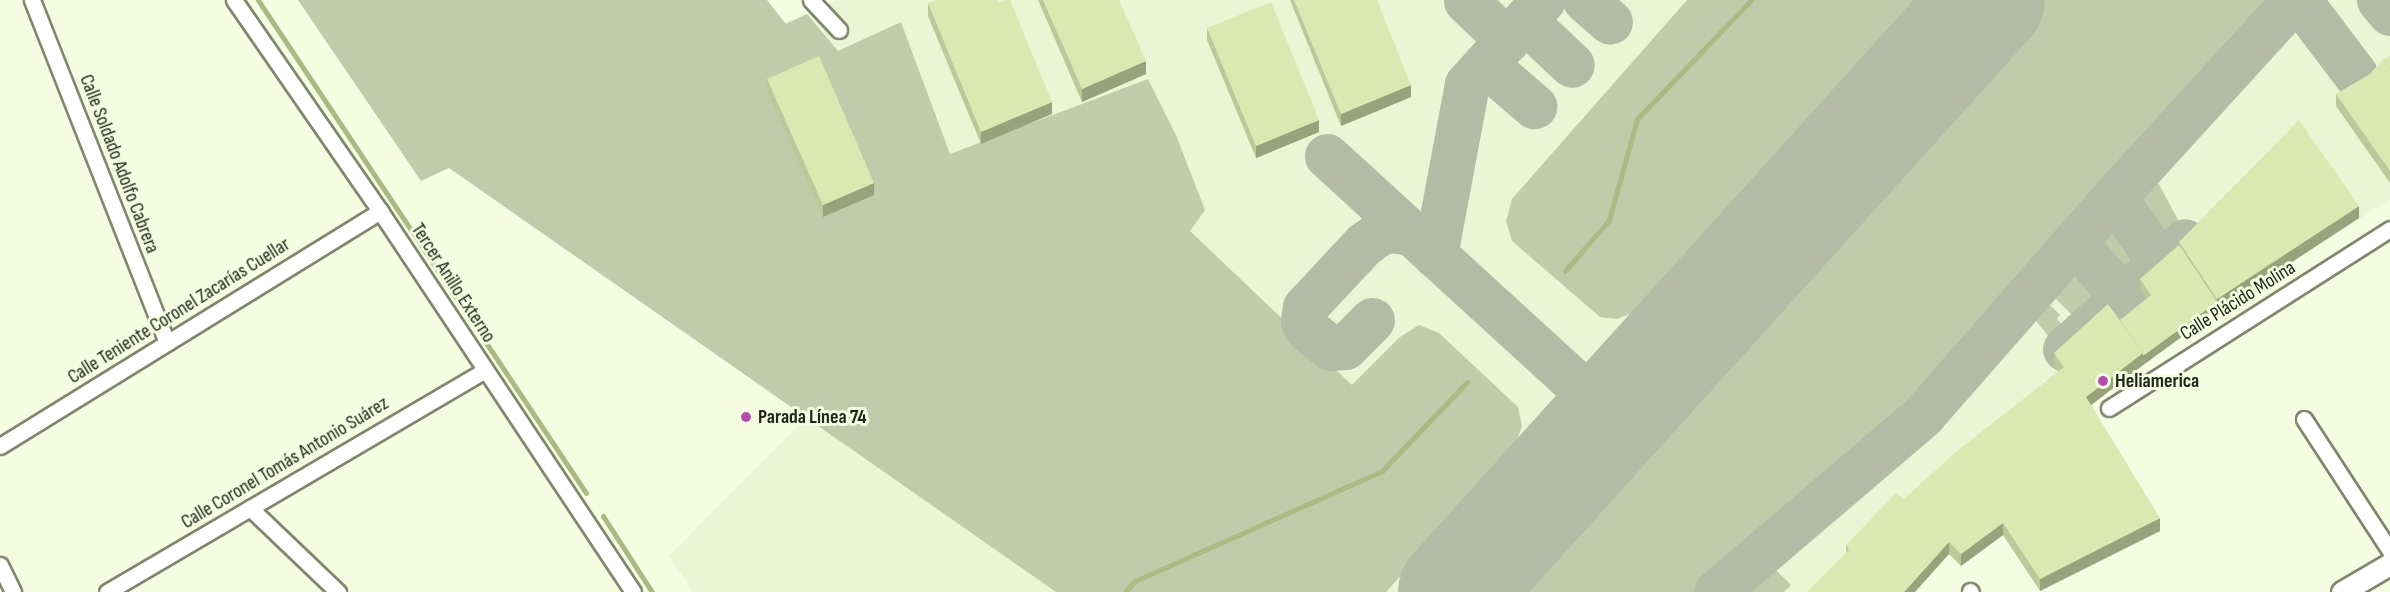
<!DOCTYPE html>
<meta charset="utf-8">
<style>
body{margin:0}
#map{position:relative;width:2390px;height:592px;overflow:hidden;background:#f5fce2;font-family:"Sofia Sans Condensed",sans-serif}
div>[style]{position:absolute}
.built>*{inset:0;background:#ecf5d3}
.green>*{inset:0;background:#c2cba9}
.stream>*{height:5px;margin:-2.5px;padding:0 2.5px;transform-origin:2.5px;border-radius:2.5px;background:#acb985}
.taxiway>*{height:45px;margin:-22.5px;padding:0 22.5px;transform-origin:22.5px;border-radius:22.5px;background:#b4baa6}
.runway>*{height:112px;margin:-56px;padding:0 56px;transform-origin:56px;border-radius:56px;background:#b4baa6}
.roads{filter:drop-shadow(2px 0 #81876f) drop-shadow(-2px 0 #81876f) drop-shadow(0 2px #81876f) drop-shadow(0 -2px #81876f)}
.street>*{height:15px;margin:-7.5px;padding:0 7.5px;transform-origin:7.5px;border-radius:7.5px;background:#fff}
.secondary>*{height:21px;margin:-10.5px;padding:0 10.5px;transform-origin:10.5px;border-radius:10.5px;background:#fff}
.wall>*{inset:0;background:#bcc899}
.shaded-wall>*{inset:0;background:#99a27d}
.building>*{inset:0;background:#dbe8b2}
.dots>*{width:16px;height:16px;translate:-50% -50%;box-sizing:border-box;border:3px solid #f5fce2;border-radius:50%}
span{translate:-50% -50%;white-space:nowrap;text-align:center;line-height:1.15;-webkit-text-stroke:6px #f5fce2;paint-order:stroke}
.street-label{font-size:20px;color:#24271d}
.poi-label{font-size:20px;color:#24271d;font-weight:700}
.left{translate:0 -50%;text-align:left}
</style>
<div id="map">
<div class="built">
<i style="clip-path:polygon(837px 0,2390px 0,2390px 199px,2217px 311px,2086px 409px,2160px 531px,2040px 591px,2003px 535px,1961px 566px,1949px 554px,1915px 592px,693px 592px,669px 556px,807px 416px,449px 168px)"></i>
</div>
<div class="green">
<i style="clip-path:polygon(298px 0,767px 0,786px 24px,807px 14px,838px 51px,901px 22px,950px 154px,1148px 79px,1176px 135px,1205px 210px,1190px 231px,1352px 385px,1400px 337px,1419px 325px,1439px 333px,1518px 407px,1522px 426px,1513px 451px,1386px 592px,1056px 592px,449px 168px,421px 181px)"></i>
<i style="clip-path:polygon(1687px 0,1920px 0,1639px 310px,1617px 319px,1600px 317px,1512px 241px,1506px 221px,1512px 199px)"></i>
<i style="clip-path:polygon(2044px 0,2275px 0,1892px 423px,1695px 592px,1522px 592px)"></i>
<i style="clip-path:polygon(2155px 177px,2184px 231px,2167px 245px,2157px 242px,2131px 204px)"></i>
<i style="clip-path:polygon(2116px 219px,2143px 260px,2136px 275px,2122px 288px,2089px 247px)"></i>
<i style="clip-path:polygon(2080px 259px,2110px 298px,2081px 324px,2057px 300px,2051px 289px)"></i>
<i style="clip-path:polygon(2051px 306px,2060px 315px,2057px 319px,2073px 337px,2060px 351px,2033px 317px,2042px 307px)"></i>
<i style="clip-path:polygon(1768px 562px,1791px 585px,1784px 592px,1745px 592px,1740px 586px)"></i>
</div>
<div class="stream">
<i style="left:258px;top:0;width:592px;rotate:56.36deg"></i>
<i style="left:1565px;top:271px;width:67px;rotate:-49.2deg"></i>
<i style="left:1609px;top:220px;width:105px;rotate:-74.5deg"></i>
<i style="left:1637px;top:119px;width:165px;rotate:-46.2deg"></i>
<i style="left:603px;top:516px;width:90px;rotate:57.2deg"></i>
<i style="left:1125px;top:592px;width:15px;rotate:-48deg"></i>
<i style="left:1135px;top:581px;width:270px;rotate:-24deg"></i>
<i style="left:1382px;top:471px;width:123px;rotate:-46.3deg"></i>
</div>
<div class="taxiway">
<i style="left:1585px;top:0;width:33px;rotate:41deg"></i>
<i style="left:2299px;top:0;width:93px;rotate:52.9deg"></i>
<i style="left:2379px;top:0;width:17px;rotate:50deg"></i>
<i style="left:1466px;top:1px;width:57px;rotate:43.6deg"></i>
<i style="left:1525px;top:21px;width:64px;rotate:43.1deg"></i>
<i style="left:1485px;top:64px;width:65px;rotate:40.6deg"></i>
<i style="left:1327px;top:156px;width:386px;rotate:42.4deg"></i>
<i style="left:2114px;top:197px;width:82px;rotate:55deg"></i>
<i style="left:2074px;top:242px;width:74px;rotate:48.3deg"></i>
<i style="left:1435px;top:255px;width:174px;rotate:-79.4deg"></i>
<i style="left:1467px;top:84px;width:113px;rotate:-47.9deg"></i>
<i style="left:1372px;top:320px;width:38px;rotate:135deg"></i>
<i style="left:1345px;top:347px;width:14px;rotate:176deg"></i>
<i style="left:1331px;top:348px;width:29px;rotate:-142deg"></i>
<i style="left:1308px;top:330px;width:10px;rotate:-119deg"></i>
<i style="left:1303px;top:321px;width:14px;rotate:-82deg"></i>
<i style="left:1305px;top:307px;width:86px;rotate:-46.9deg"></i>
<i style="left:1364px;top:244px;width:19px;rotate:-36deg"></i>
<i style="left:1379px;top:233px;width:11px;rotate:-15deg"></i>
<i style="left:1390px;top:230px;width:21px;rotate:8deg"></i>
<i style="left:2065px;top:349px;width:161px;rotate:-42deg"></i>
<i style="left:1716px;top:592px;width:272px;rotate:-40.5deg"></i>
<i style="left:1923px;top:415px;width:290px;rotate:-48.8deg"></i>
<i style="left:2114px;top:197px;width:267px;rotate:-47.6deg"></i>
</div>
<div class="runway">
<i style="left:1454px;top:592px;width:798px;rotate:-47.9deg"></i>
</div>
<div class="roads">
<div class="street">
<i style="left:32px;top:0;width:368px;rotate:68.5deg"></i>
<i style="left:234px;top:0;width:257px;rotate:55.3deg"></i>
<i style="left:380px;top:211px;width:457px;rotate:56.4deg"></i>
<i style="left:811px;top:0;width:41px;rotate:47deg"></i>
<i style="left:2109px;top:408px;width:333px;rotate:-32.5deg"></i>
<i style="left:2304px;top:419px;width:158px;rotate:56.9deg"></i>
<i style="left:0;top:446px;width:447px;rotate:-31.7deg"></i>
<i style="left:250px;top:508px;width:122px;rotate:43.7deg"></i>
<i style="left:0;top:565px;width:30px;rotate:64deg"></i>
<i style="left:1970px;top:591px;width:1px;rotate:45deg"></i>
<i style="left:107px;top:592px;width:438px;rotate:-30.4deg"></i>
</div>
<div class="secondary">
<i style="left:2342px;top:592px;width:56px;rotate:-30.3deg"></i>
</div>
</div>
<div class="wall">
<i style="clip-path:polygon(1038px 0,1119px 0,1146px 74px,1082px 102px)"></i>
<i style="clip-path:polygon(1290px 0,1377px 0,1411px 97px,1341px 126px)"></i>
<i style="clip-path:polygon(928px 3px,1052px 114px,981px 144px,928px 16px)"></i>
<i style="clip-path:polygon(1207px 28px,1319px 132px,1256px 158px,1207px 40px)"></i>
<i style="clip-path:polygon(2390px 56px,2390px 183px,2336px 106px,2336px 94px,2370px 74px)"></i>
<i style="clip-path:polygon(767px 79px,874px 195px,823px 217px,767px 91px)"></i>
<i style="clip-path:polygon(2359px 218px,2217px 311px,2143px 365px,2091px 405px,2160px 531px,2040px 591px,2003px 535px,1961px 566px,1949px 554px,1846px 553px,1846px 545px,1904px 499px,2058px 372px,2054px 365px,2054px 353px,2120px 320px,2147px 299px,2140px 289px,2140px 279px,2179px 245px,2179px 242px)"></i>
</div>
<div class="shaded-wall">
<i style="clip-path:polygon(1146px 61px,1146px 74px,1082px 102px,1082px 89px)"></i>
<i style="clip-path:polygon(1411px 85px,1411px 97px,1341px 126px,1341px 114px)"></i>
<i style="clip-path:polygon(1052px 102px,1052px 114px,981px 144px,981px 132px)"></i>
<i style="clip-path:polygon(1319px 120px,1319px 132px,1256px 158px,1256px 146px)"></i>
<i style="clip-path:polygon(874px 183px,874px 195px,823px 217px,823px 205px)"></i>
<i style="clip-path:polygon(2359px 206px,2359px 218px,2217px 311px,2143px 365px,2086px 409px,2086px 397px,2143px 353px,2217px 302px,2217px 299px)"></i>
<i style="clip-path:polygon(2160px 518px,2160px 531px,2040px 591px,2040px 579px)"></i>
<i style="clip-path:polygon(2003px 523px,2003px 535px,1961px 566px,1961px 554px)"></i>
<i style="clip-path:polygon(1949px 542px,1949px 554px,1915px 592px,1904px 592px)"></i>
</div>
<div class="building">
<i style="clip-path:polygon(936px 0,997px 0,998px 3px,1007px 0,1010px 0,1052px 102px,981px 132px,928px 3px)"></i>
<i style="clip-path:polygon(1043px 0,1119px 0,1146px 61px,1082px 89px)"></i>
<i style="clip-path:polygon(1294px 0,1377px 0,1411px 85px,1341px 114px)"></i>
<i style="clip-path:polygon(1271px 2px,1319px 120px,1256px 146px,1207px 28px)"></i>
<i style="clip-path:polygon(819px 56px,874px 183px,823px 205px,767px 79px)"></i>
<i style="clip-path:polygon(2390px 56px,2390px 69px,2384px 60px)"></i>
<i style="clip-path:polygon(2383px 59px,2390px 69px,2390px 171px,2336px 94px,2370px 74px)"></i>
<i style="clip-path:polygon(2299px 120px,2359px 206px,2217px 299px,2179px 242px)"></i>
<i style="clip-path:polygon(2179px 245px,2217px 302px,2143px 356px,2143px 353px,2120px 320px,2151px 295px,2140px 279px)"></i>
<i style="clip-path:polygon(2108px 304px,2143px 353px,2086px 397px,2160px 518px,2040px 579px,2003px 523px,1961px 554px,1949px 542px,1904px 592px,1807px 592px,1849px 550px,1846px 545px,1896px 493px,1904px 499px,1956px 452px,2064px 367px,2054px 353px)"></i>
</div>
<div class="dots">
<i style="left:2103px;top:381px;background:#b44caf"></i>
<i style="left:746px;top:417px;background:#b44caf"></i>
</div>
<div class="street-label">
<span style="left:119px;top:164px;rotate:69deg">Calle Soldado Adolfo Cabrera</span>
<span style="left:453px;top:283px;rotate:57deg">Tercer Anillo Externo</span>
<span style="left:2238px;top:301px;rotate:-32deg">Calle Plácido Molina</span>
<span style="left:179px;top:311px;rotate:-32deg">Calle Teniente Coronel Zacarías Cuellar</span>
<span style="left:285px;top:463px;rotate:-31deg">Calle Coronel Tomás Antonio Suárez</span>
</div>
<div class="poi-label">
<span class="left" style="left:2115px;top:381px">Heliamerica</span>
<span class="left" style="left:758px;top:417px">Parada Línea 74</span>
</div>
</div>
